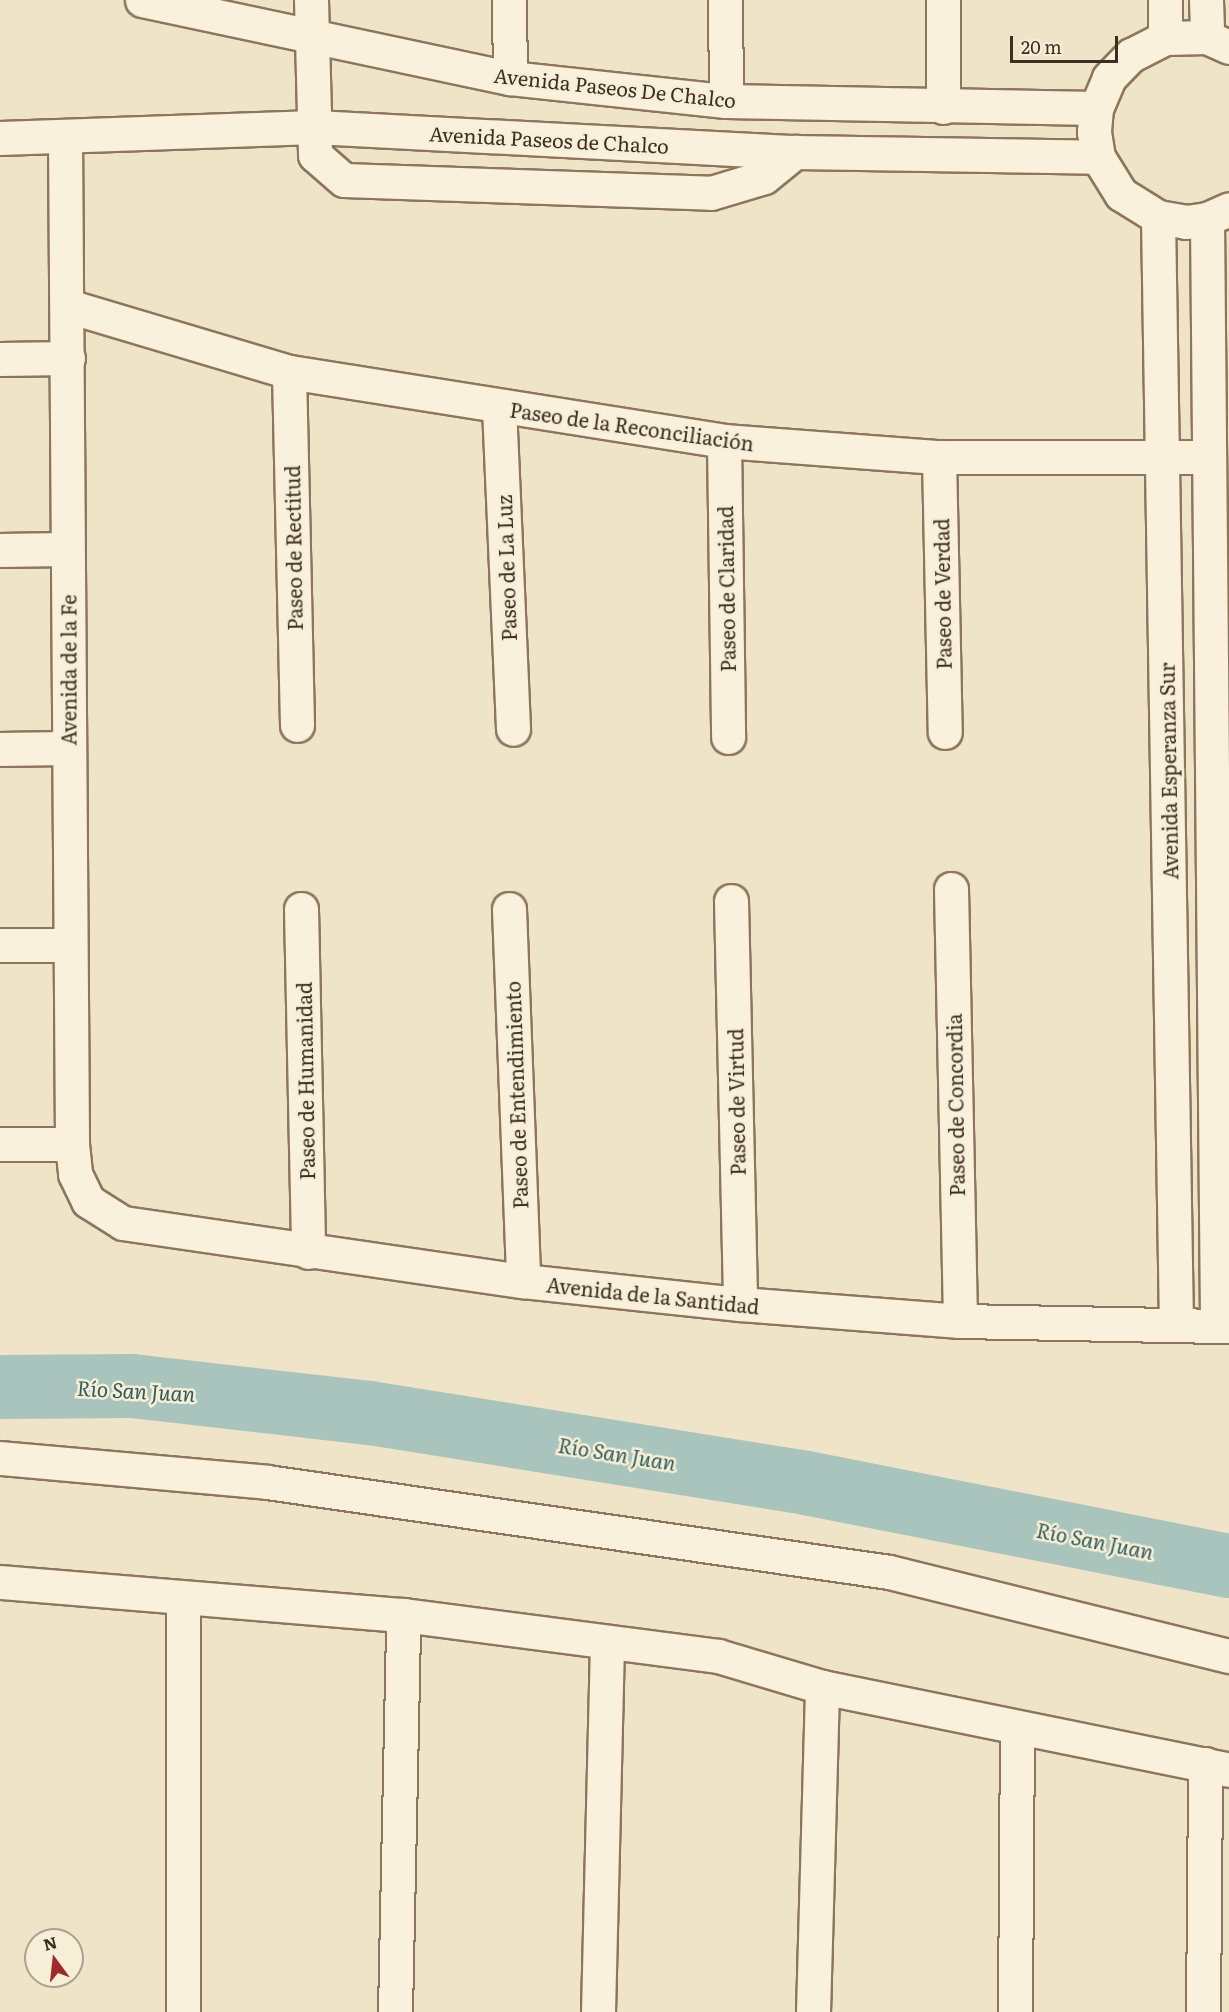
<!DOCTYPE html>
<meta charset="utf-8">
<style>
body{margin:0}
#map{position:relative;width:1229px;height:2012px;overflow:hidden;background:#f0e4c8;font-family:Literata,serif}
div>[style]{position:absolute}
.river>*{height:64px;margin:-32px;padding:0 32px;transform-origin:32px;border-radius:32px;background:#a9c4bc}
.roads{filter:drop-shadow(2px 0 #8d765c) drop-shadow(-2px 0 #8d765c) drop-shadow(0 2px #8d765c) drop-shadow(0 -2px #8d765c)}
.street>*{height:33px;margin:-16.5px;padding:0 16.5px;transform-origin:16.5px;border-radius:16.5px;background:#faf1dc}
span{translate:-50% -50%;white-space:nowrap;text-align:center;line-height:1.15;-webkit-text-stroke:5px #f7eed8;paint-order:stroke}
.street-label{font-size:20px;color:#3d2e20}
.water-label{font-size:21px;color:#2f5d5a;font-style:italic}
.north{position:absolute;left:24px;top:1928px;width:60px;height:60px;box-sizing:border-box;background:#f7eed8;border:2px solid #ada18e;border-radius:50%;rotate:345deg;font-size:16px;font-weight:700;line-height:24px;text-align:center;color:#3d2e20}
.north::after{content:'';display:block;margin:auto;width:21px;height:27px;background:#9e2a2b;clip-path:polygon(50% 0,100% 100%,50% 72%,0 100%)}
.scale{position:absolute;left:1010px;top:36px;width:108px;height:27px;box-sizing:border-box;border:3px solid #3d2e20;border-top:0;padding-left:8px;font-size:18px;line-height:21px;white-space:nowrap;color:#3d2e20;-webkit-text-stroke:4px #f7eed8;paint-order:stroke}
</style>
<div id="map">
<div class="river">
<i style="left:0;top:1387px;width:132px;rotate:-0.4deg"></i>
<i style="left:132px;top:1386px;width:240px;rotate:6.5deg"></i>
<i style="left:370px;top:1413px;width:442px;rotate:9.1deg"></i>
<i style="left:806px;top:1483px;width:431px;rotate:11.1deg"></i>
</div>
<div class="roads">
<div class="street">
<i style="left:142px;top:0;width:376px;rotate:12deg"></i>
<i style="left:510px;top:78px;width:217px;rotate:6.1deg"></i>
<i style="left:726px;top:101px;width:370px;rotate:1.1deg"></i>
<i style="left:311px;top:0;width:155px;rotate:88.5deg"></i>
<i style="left:315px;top:155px;width:38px;rotate:41deg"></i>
<i style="left:344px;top:180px;width:367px;rotate:2deg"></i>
<i style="left:711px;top:193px;width:55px;rotate:-16.8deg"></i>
<i style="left:764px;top:177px;width:40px;rotate:-39deg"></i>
<i style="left:509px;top:0;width:78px;rotate:89.3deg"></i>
<i style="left:725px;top:0;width:101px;rotate:89.4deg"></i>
<i style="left:943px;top:0;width:107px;rotate:90deg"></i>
<i style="left:1165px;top:0;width:38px;rotate:90deg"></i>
<i style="left:1206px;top:0;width:37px;rotate:88deg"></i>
<i style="left:1229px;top:47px;width:24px;rotate:-156deg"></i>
<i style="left:1207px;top:37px;width:42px;rotate:178.6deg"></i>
<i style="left:1165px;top:38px;width:38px;rotate:153deg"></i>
<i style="left:1131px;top:55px;width:32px;rotate:134deg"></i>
<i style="left:1109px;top:78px;width:33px;rotate:113deg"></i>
<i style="left:1096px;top:108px;width:24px;rotate:95deg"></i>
<i style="left:1094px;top:132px;width:25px;rotate:81deg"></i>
<i style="left:1098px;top:157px;width:44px;rotate:58.1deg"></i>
<i style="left:1121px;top:194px;width:44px;rotate:31.9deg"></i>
<i style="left:1158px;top:217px;width:28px;rotate:10deg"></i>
<i style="left:1186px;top:222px;width:21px;rotate:-8deg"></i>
<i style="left:1207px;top:219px;width:24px;rotate:-24deg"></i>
<i style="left:65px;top:136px;width:1008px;rotate:89.6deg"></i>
<i style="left:72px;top:1144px;width:30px;rotate:84deg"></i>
<i style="left:75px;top:1174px;width:30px;rotate:64deg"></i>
<i style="left:88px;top:1201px;width:41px;rotate:32.2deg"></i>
<i style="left:123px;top:1223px;width:404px;rotate:8.3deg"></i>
<i style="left:523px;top:1281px;width:218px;rotate:6.1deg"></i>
<i style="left:740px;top:1304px;width:221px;rotate:4.4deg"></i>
<i style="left:960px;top:1321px;width:269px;rotate:1.1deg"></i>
<i style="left:0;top:138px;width:315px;rotate:-2deg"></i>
<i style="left:315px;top:127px;width:481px;rotate:3deg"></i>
<i style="left:795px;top:152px;width:303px;rotate:0.9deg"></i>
<i style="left:1158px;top:217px;width:1108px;rotate:89.07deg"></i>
<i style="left:1207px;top:219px;width:1107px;rotate:89.48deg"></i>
<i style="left:68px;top:306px;width:231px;rotate:16.6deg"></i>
<i style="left:289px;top:372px;width:440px;rotate:9deg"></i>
<i style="left:724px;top:441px;width:216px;rotate:4.3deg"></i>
<i style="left:939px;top:457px;width:270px"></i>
<i style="left:0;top:359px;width:68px;rotate:-0.8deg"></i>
<i style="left:289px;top:372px;width:353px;rotate:88.7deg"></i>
<i style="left:499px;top:407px;width:322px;rotate:87.5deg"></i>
<i style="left:724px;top:441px;width:296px;rotate:89.2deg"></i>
<i style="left:939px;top:457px;width:275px;rotate:88.8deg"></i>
<i style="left:0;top:550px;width:67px;rotate:-0.9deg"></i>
<i style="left:0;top:749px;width:68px;rotate:-0.8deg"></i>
<i style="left:951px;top:889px;width:432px;rotate:88.8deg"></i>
<i style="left:731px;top:901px;width:403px;rotate:88.7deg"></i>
<i style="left:301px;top:909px;width:343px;rotate:88.8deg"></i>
<i style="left:509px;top:909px;width:372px;rotate:87.8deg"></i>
<i style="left:0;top:945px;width:68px"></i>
<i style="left:0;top:1144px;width:72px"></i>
<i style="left:0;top:1458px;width:268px;rotate:5.1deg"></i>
<i style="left:267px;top:1482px;width:628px;rotate:8.23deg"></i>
<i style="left:889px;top:1572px;width:350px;rotate:13.9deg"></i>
<i style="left:0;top:1582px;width:404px;rotate:4.7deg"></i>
<i style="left:403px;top:1615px;width:318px;rotate:7.4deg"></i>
<i style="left:718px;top:1656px;width:109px;rotate:16.6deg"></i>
<i style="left:822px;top:1687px;width:415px;rotate:11.5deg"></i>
<i style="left:183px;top:1598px;width:414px;rotate:90deg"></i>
<i style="left:395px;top:2012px;width:397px;rotate:-88.8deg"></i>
<i style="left:598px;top:2012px;width:370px;rotate:-88.6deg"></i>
<i style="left:813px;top:2012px;width:325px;rotate:-88.4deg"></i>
<i style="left:1015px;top:2012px;width:284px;rotate:-89.6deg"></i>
<i style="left:1203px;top:2012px;width:248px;rotate:-89.5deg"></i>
</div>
</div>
<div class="street-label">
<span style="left:615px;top:87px;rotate:6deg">Avenida Paseos De Chalco</span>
<span style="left:549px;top:139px;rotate:3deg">Avenida Paseos de Chalco</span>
<span style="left:632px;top:426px;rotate:8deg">Paseo de la Reconciliación</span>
<span style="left:293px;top:548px;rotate:-91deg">Paseo de Rectitud</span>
<span style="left:506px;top:568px;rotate:-92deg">Paseo de La Luz</span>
<span style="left:726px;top:589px;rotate:-91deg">Paseo de Claridad</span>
<span style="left:942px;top:594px;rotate:-91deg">Paseo de Verdad</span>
<span style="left:68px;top:670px;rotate:-90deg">Avenida de la Fe</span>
<span style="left:1168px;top:771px;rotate:-91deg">Avenida Esperanza Sur</span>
<span style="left:305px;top:1081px;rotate:-91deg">Paseo de Humanidad</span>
<span style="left:516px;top:1095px;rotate:-92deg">Paseo de Entendimiento</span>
<span style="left:736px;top:1102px;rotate:-91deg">Paseo de Virtud</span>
<span style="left:955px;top:1105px;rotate:-91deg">Paseo de Concordia</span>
<span style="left:653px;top:1295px;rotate:6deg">Avenida de la Santidad</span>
</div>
<div class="water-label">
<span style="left:136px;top:1390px;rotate:3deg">Río San Juan</span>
<span style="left:617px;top:1453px;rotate:9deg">Río San Juan</span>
<span style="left:1095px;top:1540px;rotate:11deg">Río San Juan</span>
</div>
<div class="north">N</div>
<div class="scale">20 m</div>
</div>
